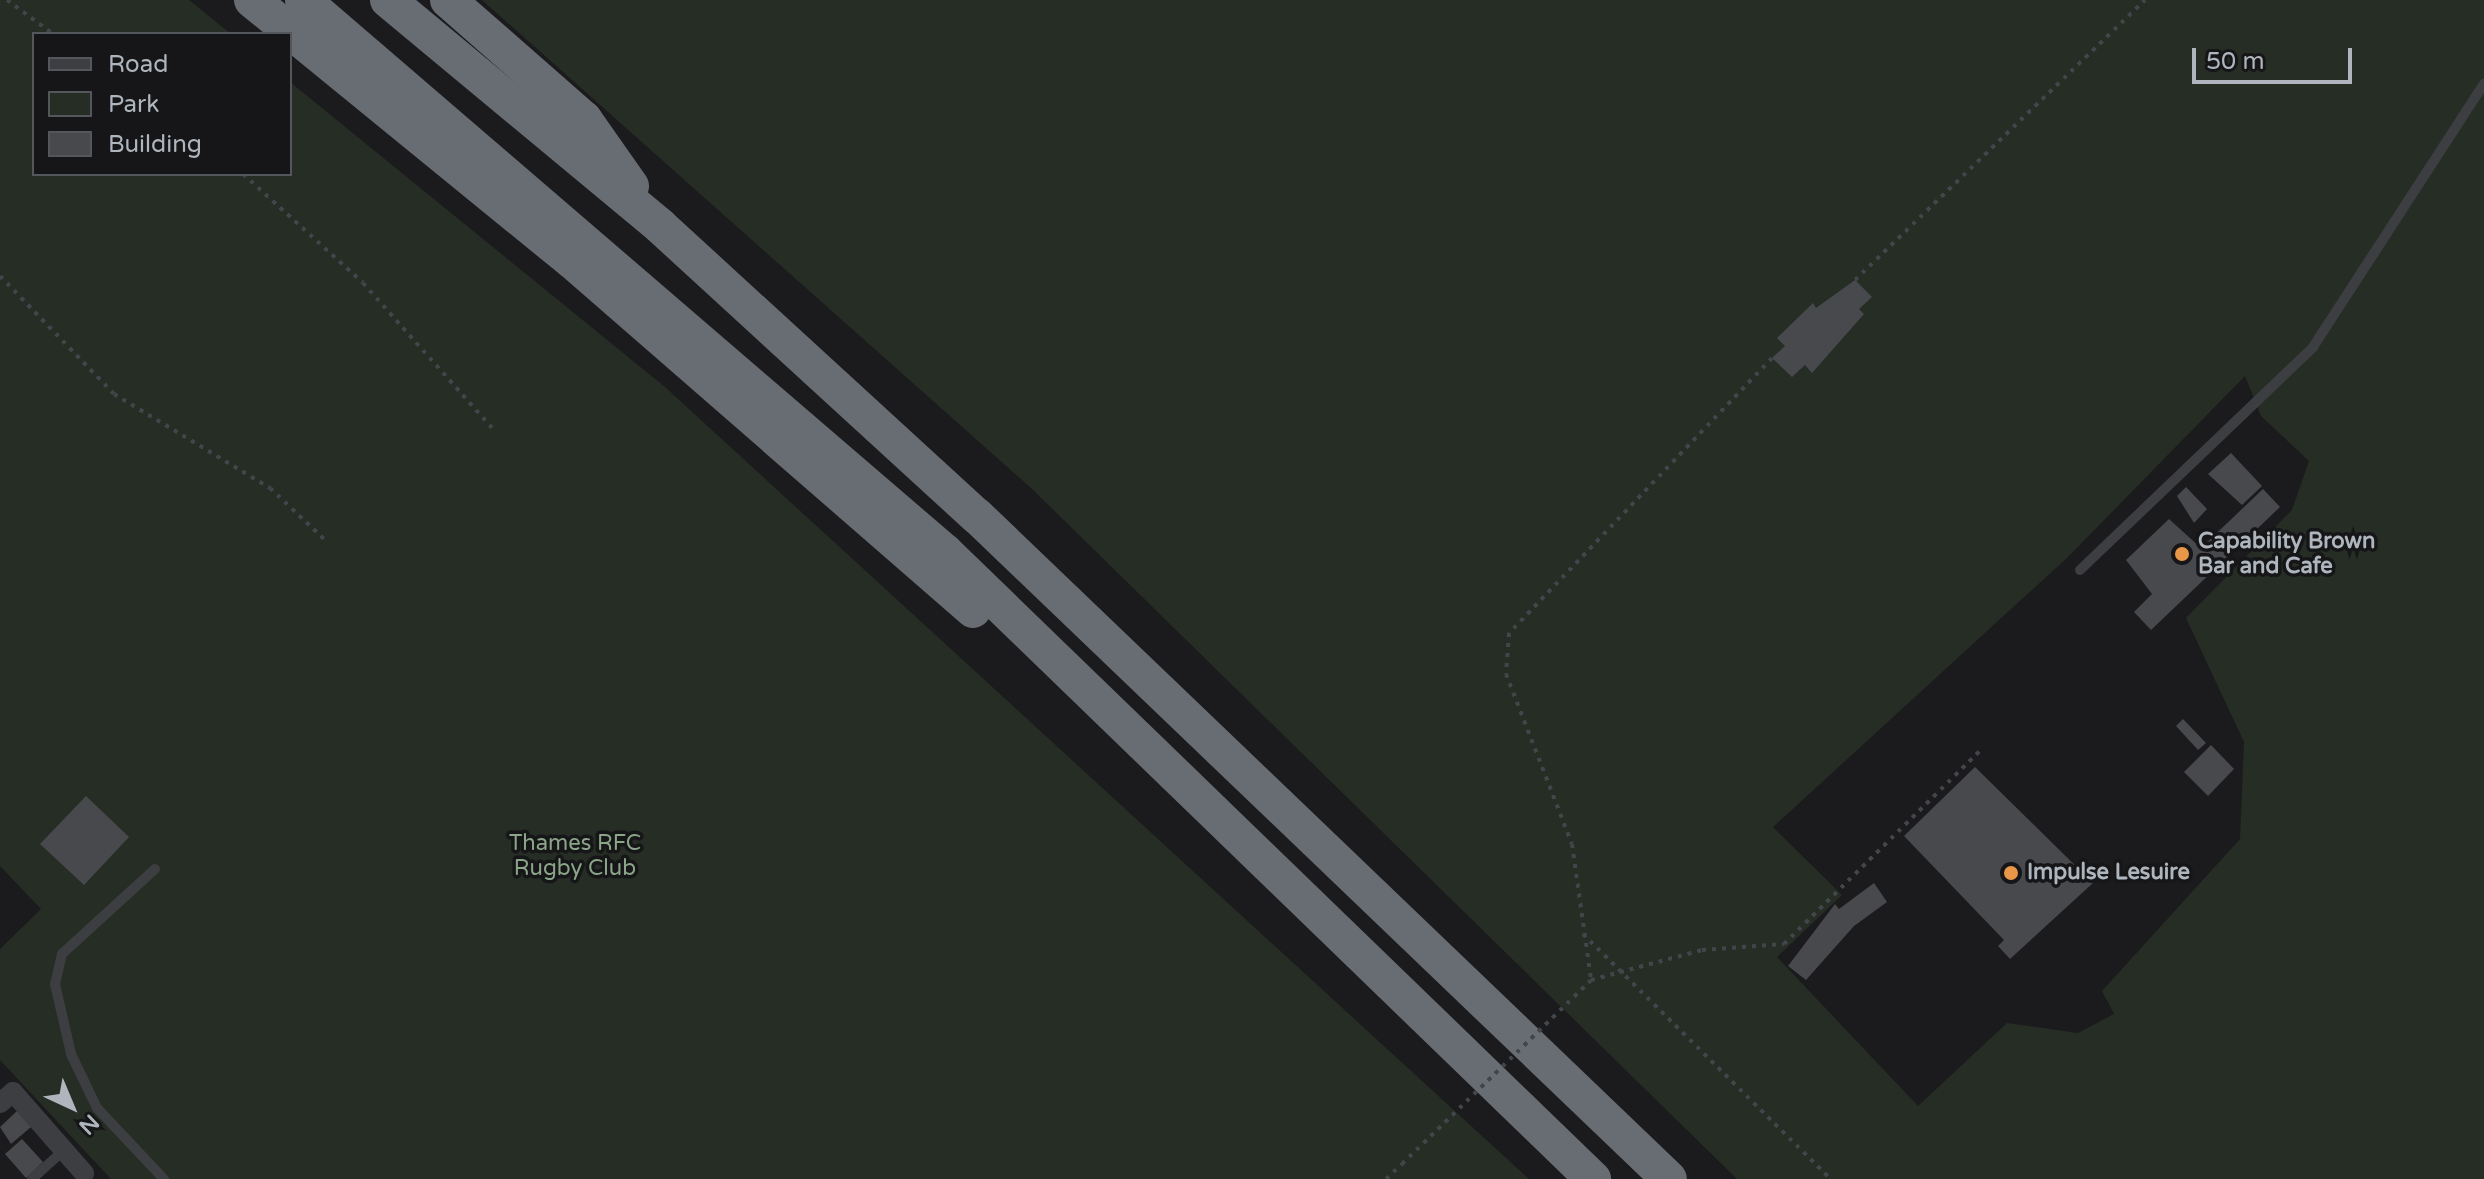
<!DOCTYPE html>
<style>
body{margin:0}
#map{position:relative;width:2484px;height:1179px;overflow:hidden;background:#1b1b1d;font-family:"Varela Round",sans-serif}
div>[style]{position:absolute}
.green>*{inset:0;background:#252d25}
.building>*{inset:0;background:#48494d}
.path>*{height:4px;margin-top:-2px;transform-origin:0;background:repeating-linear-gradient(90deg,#424549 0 4px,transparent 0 10px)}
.lane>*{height:10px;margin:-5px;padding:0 5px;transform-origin:5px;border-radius:5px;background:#3c3e42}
.street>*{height:20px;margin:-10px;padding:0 10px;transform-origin:10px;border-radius:10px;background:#3c3e42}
.highway>*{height:36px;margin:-18px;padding:0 18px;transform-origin:18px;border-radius:18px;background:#686d73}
.path-bridge>*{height:4px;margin-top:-2px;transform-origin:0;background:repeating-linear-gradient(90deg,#424549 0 4px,transparent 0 10px)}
.dots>*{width:22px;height:22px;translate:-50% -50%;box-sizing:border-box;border:4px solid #161618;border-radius:50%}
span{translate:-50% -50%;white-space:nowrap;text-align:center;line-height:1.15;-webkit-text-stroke:7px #161618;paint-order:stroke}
.poi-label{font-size:22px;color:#aeb5bc;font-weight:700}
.left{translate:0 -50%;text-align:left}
.park-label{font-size:22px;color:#8aa587}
.legend{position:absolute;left:32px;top:32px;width:260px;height:144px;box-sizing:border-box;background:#161618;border:2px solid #53565a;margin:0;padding:10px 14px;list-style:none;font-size:24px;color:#aeb5bc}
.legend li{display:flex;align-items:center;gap:16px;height:40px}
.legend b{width:40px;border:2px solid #53565a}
.north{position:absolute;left:32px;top:1067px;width:80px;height:80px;-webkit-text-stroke:6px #161618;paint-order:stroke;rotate:136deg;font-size:22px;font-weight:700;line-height:32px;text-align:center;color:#aeb5bc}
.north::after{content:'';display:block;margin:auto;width:28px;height:36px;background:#aeb5bc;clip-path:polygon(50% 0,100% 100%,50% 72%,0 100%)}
.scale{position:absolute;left:2192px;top:48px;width:160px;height:36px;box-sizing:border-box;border:4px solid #aeb5bc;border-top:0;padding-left:10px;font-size:24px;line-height:28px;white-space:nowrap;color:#aeb5bc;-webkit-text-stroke:6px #161618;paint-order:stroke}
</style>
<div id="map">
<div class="green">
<i style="clip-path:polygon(0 0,189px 0,231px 34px,34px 34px,34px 174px,290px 174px,290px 82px,665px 387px,1529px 1179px,111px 1179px,0 1060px,0 949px,41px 909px,0 866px)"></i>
<i style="clip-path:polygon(evenodd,482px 0,2484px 0,2484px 1179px,1737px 1179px,1031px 488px,482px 0,2245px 376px,2261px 416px,2309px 461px,2292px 510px,2186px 618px,2244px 742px,2240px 839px,2102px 991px,2114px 1014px,2078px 1033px,2007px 1023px,1918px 1106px,1777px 957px,1842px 895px,1773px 827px,2068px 557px,2245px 376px)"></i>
</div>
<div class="building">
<i style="clip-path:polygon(1855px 280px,1872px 297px,1859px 309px,1864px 314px,1812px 373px,1805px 365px,1792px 377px,1772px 358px,1785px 346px,1777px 338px,1813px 303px,1816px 308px)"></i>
<i style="clip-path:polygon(2231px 453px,2262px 486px,2242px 505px,2208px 474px)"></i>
<i style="clip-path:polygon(2186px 487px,2207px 509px,2194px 523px,2177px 496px)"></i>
<i style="clip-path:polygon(2263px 489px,2280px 507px,2151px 630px,2134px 612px,2152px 594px,2126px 560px,2169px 519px,2201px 548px)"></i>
<i style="clip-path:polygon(2183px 719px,2206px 743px,2198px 750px,2176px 726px)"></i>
<i style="clip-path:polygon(2211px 745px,2234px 769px,2208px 796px,2184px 772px)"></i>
<i style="clip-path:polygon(1975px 767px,2093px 883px,2010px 959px,1998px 946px,2004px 940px,1904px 836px)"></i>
<i style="clip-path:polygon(86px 796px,129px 837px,84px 885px,40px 844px)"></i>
<i style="clip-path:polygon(1874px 883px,1887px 902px,1854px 926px,1806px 980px,1788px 966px,1835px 904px,1839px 909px)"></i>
<i style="clip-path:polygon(17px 1111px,31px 1127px,11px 1144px,0 1127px)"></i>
<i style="clip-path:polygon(22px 1139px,43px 1162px,26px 1178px,5px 1154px)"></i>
</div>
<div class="path">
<i style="left:7px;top:0;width:57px;rotate:36.5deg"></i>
<i style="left:243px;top:174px;width:162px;rotate:42.2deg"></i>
<i style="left:363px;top:283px;width:194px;rotate:48.3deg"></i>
<i style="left:0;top:276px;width:164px;rotate:46deg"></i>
<i style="left:114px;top:394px;width:182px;rotate:31.1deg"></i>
<i style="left:270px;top:488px;width:77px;rotate:43.4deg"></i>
<i style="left:1855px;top:280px;width:403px;rotate:-44deg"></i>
<i style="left:1772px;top:358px;width:381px;rotate:133.7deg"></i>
<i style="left:1509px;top:633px;width:41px;rotate:94.2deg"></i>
<i style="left:1506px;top:674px;width:182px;rotate:68.8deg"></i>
<i style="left:1572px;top:844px;width:137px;rotate:82deg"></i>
<i style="left:1591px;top:980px;width:115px;rotate:-15.1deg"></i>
<i style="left:1702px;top:950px;width:82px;rotate:-4.2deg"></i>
<i style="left:1784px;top:944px;width:279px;rotate:-44.6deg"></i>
<i style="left:1583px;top:934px;width:349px;rotate:44.7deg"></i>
<i style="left:1386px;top:1179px;width:22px;rotate:-43deg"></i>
</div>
<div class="lane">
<i style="left:2080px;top:570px;width:323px;rotate:-43.7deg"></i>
<i style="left:2313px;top:347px;width:314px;rotate:-57deg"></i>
<i style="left:155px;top:869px;width:126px;rotate:137.6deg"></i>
<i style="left:62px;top:954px;width:31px;rotate:103deg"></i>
<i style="left:55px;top:984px;width:72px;rotate:77.1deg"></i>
<i style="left:71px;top:1054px;width:60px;rotate:64.3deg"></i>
<i style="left:97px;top:1108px;width:98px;rotate:46.7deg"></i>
<i style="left:32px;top:1179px;width:43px;rotate:-42.2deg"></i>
</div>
<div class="street">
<i style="left:0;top:1103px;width:17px;rotate:-40deg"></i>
<i style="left:13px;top:1092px;width:108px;rotate:48.8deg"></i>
</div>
<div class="highway">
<i style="left:252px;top:0;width:412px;rotate:39.2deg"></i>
<i style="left:571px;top:260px;width:533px;rotate:41.04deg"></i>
<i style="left:303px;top:0;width:847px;rotate:40.69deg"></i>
<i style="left:945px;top:552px;width:902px;rotate:44.06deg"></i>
<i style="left:388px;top:0;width:354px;rotate:39.7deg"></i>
<i style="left:660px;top:226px;width:430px;rotate:42.5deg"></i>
<i style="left:977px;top:516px;width:958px;rotate:43.77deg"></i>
<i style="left:448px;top:0;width:181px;rotate:41.2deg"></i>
<i style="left:584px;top:119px;width:82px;rotate:55deg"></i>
</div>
<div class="path-bridge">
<i style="left:1402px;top:1164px;width:264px;rotate:-44.2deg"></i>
</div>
<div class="dots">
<i style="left:2182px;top:554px;background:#e89748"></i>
<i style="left:2011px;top:873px;background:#e89748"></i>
</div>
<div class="poi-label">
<span class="left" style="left:2198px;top:554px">Capability Brown<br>Bar and Cafe</span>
<span class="left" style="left:2027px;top:873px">Impulse Lesuire</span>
</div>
<div class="park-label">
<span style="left:575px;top:856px">Thames RFC<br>Rugby Club</span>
</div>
<ul class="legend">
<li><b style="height:10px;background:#3c3e42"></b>Road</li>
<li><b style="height:22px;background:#252d25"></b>Park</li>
<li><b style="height:22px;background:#48494d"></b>Building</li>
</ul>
<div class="north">N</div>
<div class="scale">50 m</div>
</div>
